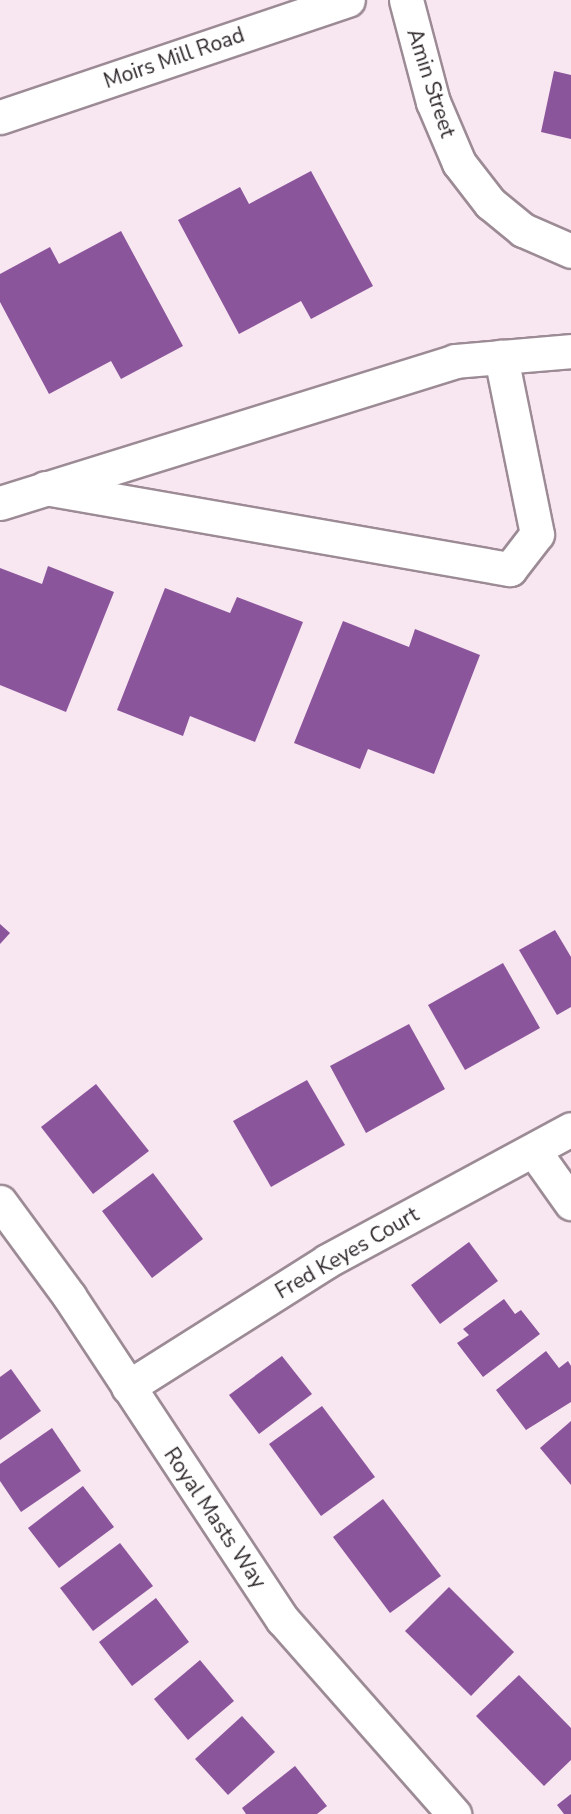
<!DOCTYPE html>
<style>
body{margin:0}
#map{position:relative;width:571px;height:1814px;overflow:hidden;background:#f8e6f1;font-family:"Nunito Sans",sans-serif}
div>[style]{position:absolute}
.building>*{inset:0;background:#8b559c}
.roads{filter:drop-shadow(2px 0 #9c8b95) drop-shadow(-2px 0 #9c8b95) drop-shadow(0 2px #9c8b95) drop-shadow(0 -2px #9c8b95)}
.minor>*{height:33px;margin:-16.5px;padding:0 16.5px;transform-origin:16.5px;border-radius:16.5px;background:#fff}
span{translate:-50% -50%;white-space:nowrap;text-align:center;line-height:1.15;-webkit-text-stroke:6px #fff;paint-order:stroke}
.street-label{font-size:21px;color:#2e272b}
</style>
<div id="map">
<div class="building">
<i style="clip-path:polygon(554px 71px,571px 75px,571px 139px,541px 132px)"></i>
<i style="clip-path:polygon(311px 171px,373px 286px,311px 319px,301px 301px,239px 334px,178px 220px,240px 187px,249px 204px)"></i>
<i style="clip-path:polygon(121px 231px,183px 346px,121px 379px,111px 361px,49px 394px,0 302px,0 274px,50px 247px,59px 264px)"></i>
<i style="clip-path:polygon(48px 566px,114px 592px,66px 712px,0 685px,0 568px,42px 584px)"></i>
<i style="clip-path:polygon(165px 588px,230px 613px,237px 597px,303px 622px,255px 742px,190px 716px,183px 736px,117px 710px)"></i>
<i style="clip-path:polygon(343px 621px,409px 647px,415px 629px,480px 655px,434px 774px,368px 749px,360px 769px,294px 743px)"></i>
<i style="clip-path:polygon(0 924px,10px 933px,0 944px)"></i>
<i style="clip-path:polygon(555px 930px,571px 957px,571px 1007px,557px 1015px,519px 950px)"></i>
<i style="clip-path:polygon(503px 963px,540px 1028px,465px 1070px,428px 1005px)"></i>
<i style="clip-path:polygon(409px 1024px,445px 1089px,366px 1133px,330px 1066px)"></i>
<i style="clip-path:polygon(307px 1080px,345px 1145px,271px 1187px,233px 1121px)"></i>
<i style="clip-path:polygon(96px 1084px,149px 1151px,93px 1194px,41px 1127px)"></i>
<i style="clip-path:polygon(153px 1173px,203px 1239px,152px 1278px,102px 1211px)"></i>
<i style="clip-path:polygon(469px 1242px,498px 1281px,440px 1324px,411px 1285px)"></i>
<i style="clip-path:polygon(504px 1299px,515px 1314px,521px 1310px,540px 1334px,483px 1377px,457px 1343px,469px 1335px,463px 1329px)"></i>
<i style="clip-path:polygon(546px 1351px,559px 1368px,568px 1361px,571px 1366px,571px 1402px,526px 1430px,496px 1390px)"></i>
<i style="clip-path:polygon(282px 1356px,312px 1394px,259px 1434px,229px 1395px)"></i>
<i style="clip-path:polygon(11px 1369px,41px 1411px,0 1440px,0 1377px)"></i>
<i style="clip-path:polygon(322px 1406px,375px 1477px,321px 1516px,269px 1444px)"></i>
<i style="clip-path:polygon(571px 1421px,571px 1485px,540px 1448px)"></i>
<i style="clip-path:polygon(52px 1428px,81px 1471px,21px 1512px,0 1481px,0 1464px)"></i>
<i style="clip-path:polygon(83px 1486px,114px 1527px,59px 1568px,28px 1528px)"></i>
<i style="clip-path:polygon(383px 1499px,441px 1576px,390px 1613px,333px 1537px)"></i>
<i style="clip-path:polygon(120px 1543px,153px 1586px,93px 1631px,60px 1588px)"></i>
<i style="clip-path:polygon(449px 1587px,514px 1652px,471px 1696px,405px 1631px)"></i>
<i style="clip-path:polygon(156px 1598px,189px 1642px,132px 1686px,99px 1642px)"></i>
<i style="clip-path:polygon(200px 1660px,234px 1701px,188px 1740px,154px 1699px)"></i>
<i style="clip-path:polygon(519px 1675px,571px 1728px,571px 1760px,544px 1786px,476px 1716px)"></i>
<i style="clip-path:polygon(242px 1716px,275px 1752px,228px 1795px,195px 1759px)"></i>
<i style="clip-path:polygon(295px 1766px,327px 1806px,317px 1814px,246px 1814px,242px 1808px)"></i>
<i style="clip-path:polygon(571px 1794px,571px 1814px,564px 1814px,557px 1805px)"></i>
</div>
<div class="roads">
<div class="minor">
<i style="left:406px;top:0;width:106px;rotate:75.2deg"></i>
<i style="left:433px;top:102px;width:66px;rotate:66.9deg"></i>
<i style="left:459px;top:163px;width:51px;rotate:52.2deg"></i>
<i style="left:490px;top:203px;width:43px;rotate:39.3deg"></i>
<i style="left:523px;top:230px;width:52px;rotate:23.6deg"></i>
<i style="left:0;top:117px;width:367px;rotate:-18.6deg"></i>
<i style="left:45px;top:488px;width:472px;rotate:9.9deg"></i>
<i style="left:510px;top:569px;width:44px;rotate:-52.4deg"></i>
<i style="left:537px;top:534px;width:181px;rotate:-101.5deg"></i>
<i style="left:0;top:503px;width:477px;rotate:-17.3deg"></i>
<i style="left:455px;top:361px;width:116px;rotate:-4.9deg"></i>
<i style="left:534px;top:1151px;width:64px;rotate:54.6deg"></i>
<i style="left:0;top:1202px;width:117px;rotate:53.7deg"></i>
<i style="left:69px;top:1296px;width:388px;rotate:56.6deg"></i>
<i style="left:283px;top:1620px;width:259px;rotate:48.6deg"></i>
<i style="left:128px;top:1387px;width:236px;rotate:-32.3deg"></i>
<i style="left:327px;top:1261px;width:277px;rotate:-28.4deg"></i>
</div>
</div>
<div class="street-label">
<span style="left:174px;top:58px;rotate:-19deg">Moirs Mill Road</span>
<span style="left:431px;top:83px;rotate:72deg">Amin Street</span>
<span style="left:347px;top:1253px;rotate:-30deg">Fred Keyes Court</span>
<span style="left:215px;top:1518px;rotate:56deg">Royal Masts Way</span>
</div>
</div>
